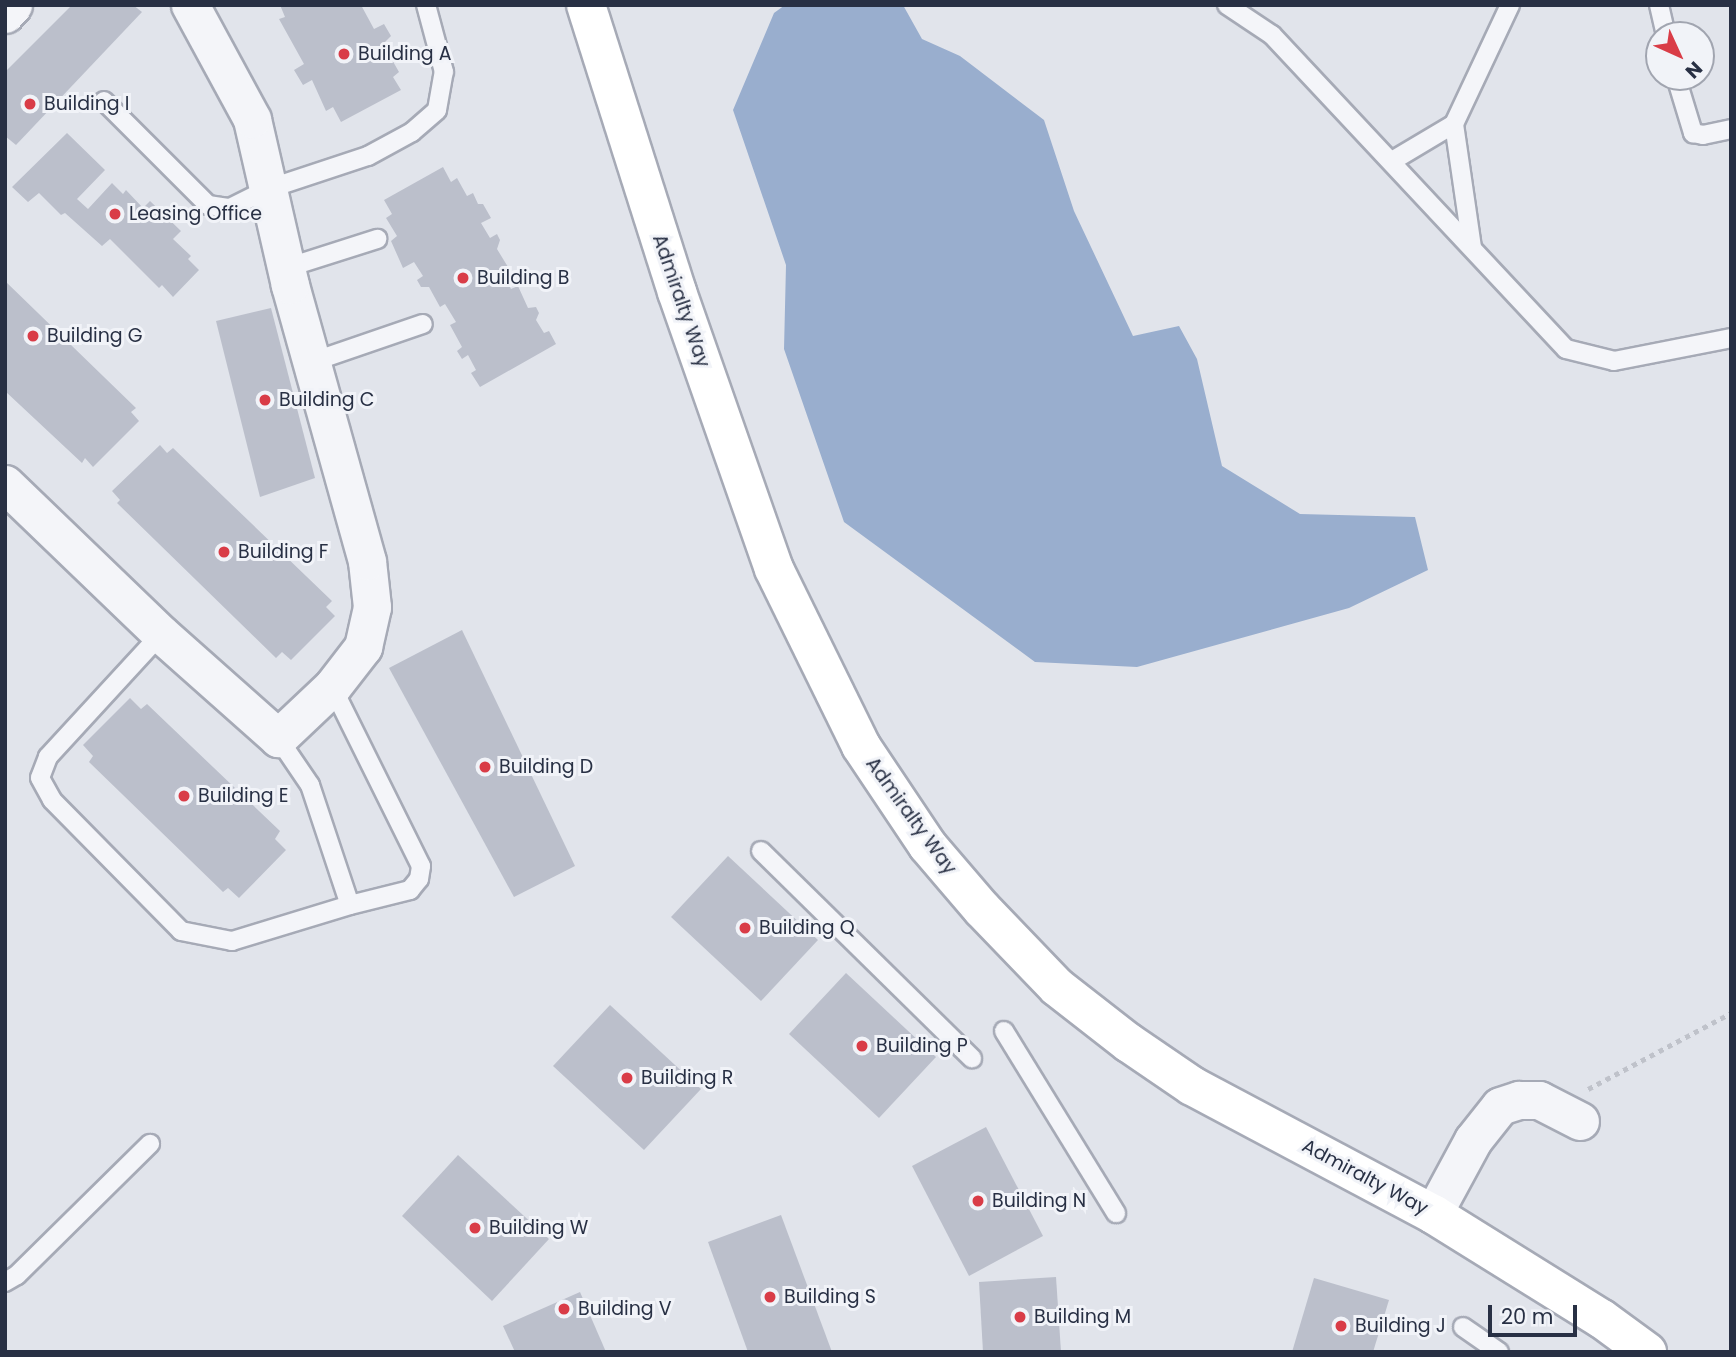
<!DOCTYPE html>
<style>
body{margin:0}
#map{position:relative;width:1736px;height:1357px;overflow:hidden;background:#e1e4eb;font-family:Poppins,sans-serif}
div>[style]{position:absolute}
.water>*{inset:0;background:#99aece}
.building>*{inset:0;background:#bbbfcb}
.path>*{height:4.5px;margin-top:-2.25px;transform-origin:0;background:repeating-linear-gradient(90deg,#bfc2ca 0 5px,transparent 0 10px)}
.roads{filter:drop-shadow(2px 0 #a6aab6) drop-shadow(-2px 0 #a6aab6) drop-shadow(0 2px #a6aab6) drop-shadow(0 -2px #a6aab6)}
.lane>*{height:18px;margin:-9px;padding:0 9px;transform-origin:9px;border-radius:9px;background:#f4f5f9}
.street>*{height:37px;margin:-18.5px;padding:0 18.5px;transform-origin:18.5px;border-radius:18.5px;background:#f4f5f9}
.secondary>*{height:38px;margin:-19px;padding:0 19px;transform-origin:19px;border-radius:19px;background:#fff}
.dots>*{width:19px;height:19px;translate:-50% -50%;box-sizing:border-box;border:4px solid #f1f3f8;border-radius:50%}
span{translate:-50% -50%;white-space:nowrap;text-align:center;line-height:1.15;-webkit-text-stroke:6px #f1f3f8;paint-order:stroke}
.poi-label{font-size:19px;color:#283044}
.left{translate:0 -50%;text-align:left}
.street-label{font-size:19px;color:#283044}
.frame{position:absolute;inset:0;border:7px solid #283044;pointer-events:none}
.north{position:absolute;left:1645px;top:21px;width:70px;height:70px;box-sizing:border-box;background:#f1f3f8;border:2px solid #a1a5b0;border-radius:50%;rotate:135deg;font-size:19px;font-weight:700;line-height:28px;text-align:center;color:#283044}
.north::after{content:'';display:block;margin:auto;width:24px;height:32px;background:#d93c47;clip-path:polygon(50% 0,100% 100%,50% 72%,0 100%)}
.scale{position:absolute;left:1488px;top:1305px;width:89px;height:32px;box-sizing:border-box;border:4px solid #283044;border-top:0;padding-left:9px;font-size:21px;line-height:24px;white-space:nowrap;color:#283044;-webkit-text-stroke:5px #f1f3f8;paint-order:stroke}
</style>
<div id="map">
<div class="water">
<i style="clip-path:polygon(785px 5px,903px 5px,922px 39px,960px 56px,1044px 120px,1074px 211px,1133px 336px,1179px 326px,1197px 359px,1222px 466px,1300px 514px,1415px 517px,1428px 570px,1349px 608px,1137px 667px,1035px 662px,844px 522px,784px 349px,786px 265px,733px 110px,774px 13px)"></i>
</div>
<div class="building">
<i style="clip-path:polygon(72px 5px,133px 5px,142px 12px,16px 145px,5px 136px,5px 72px)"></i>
<i style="clip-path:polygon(280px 5px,361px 5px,374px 29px,384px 24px,391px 36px,383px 44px,399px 72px,393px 77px,401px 90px,341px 122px,333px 107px,326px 111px,312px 80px,303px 85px,294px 70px,304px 64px,279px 19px,285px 17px)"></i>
<i style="clip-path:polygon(67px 133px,105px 170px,77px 199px,88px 209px,112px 183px,123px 194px,126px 190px,143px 208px,150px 201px,181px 231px,173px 239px,191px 256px,188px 259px,199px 270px,173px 297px,162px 285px,159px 288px,110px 239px,102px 246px,65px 213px,61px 215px,39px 193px,28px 202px,12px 187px)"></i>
<i style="clip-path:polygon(443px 167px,451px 182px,457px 178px,467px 196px,473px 193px,478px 204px,483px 204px,491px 218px,481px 223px,490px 238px,497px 234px,500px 240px,497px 249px,508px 267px,502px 272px,511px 289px,518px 286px,528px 308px,536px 307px,539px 313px,536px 320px,544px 333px,549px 331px,556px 344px,480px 387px,471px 373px,476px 370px,468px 355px,462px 359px,457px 351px,462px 347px,450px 325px,456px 322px,445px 304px,440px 307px,429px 287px,421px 287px,417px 280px,423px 276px,414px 262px,403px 268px,391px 241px,397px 236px,386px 218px,392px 214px,384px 200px)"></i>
<i style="clip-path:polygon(5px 281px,136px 408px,131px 412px,139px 421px,93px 467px,85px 458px,82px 463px,5px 391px)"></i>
<i style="clip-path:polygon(271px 308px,315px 478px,260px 497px,216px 321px)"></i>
<i style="clip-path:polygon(160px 445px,167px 453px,173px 448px,332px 601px,326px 607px,335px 616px,291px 660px,282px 652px,276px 658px,117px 503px,120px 500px,112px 491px)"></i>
<i style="clip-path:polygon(462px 630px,575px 866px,514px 897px,389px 668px)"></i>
<i style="clip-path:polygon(130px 698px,141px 709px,147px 704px,280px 831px,275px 839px,286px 850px,239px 898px,228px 888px,223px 892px,89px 762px,93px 756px,83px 745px)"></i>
<i style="clip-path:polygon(728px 856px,818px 940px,761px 1001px,671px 917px)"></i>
<i style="clip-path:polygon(846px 973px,936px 1057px,879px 1118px,789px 1034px)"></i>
<i style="clip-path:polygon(610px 1005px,701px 1089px,644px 1150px,553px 1066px)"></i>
<i style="clip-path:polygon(986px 1127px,1043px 1236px,969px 1276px,912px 1166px)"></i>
<i style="clip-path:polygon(458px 1155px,549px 1239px,492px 1301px,402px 1216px)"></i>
<i style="clip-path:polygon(781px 1215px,832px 1352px,748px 1352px,708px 1242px)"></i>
<i style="clip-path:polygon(1056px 1277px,1061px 1352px,983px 1352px,979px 1282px)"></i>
<i style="clip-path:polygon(1314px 1278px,1389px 1300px,1373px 1352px,1292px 1352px)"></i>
<i style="clip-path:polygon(580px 1292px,606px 1352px,515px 1352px,503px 1326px)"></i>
</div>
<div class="path">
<i style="left:1588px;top:1089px;width:162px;rotate:-28deg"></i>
</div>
<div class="roads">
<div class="lane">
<i style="left:1227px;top:5px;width:54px;rotate:33.7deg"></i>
<i style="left:1272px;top:35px;width:430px;rotate:46.9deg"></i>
<i style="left:1566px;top:349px;width:49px;rotate:14deg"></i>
<i style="left:1614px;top:361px;width:119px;rotate:-11.1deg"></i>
<i style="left:1659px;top:5px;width:31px;rotate:77deg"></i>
<i style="left:1676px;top:77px;width:59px;rotate:73.1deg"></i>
<i style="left:1693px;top:133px;width:10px;rotate:11deg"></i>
<i style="left:1703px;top:135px;width:29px;rotate:-12deg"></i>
<i style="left:104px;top:101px;width:147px;rotate:45deg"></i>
<i style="left:208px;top:205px;width:22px;rotate:8deg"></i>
<i style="left:230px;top:208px;width:42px;rotate:-26.6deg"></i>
<i style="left:268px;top:189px;width:105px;rotate:-18.3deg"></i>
<i style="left:368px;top:156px;width:50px;rotate:-28.6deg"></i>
<i style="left:412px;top:132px;width:33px;rotate:-41deg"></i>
<i style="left:437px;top:110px;width:39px;rotate:-80deg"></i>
<i style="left:444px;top:72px;width:69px;rotate:-105deg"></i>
<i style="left:1454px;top:124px;width:124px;rotate:81.7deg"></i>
<i style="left:1392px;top:161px;width:72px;rotate:-30.8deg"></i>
<i style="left:1454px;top:124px;width:132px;rotate:-64.8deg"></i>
<i style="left:286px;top:268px;width:96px;rotate:-17.7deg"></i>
<i style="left:312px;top:362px;width:117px;rotate:-18.9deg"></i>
<i style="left:161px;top:634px;width:167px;rotate:132.6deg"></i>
<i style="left:48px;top:757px;width:22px;rotate:111deg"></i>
<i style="left:40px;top:778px;width:25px;rotate:61deg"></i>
<i style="left:52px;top:800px;width:184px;rotate:45.4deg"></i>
<i style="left:181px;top:931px;width:52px;rotate:11.1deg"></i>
<i style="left:232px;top:941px;width:123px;rotate:-17deg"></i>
<i style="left:278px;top:738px;width:57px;rotate:55.8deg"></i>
<i style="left:310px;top:785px;width:126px;rotate:71.6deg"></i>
<i style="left:350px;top:905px;width:62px;rotate:-14deg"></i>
<i style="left:410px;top:890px;width:14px;rotate:-51deg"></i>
<i style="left:419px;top:879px;width:13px;rotate:-81deg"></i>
<i style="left:421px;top:866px;width:200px;rotate:-116.4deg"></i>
<i style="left:761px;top:851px;width:296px;rotate:44.5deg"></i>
<i style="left:1004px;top:1031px;width:214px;rotate:58.4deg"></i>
<i style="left:5px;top:1282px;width:14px;rotate:-30deg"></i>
<i style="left:17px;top:1275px;width:187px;rotate:-44.6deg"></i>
<i style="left:1463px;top:1327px;width:44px;rotate:34.8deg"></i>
</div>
<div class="street">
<i style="left:5px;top:14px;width:12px;rotate:-48deg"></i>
<i style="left:5px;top:484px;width:216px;rotate:43.9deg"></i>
<i style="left:161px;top:634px;width:157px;rotate:41.6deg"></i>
<i style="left:278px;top:738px;width:74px;rotate:-43.4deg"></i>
<i style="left:332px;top:687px;width:51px;rotate:-52.2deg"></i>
<i style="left:363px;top:647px;width:41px;rotate:-77.3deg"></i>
<i style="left:372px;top:607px;width:46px;rotate:-96.2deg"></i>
<i style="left:367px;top:561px;width:287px;rotate:-105.6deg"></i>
<i style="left:290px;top:285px;width:170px;rotate:-102.9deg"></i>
<i style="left:252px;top:119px;width:130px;rotate:-118.5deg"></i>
<i style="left:1433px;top:1214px;width:84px;rotate:-61.6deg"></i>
<i style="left:1473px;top:1140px;width:43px;rotate:-51.5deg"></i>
<i style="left:1500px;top:1106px;width:20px;rotate:-18deg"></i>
<i style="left:1519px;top:1100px;width:20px"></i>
<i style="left:1539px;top:1100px;width:46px;rotate:27.1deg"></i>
</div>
<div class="secondary">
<i style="left:586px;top:5px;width:301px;rotate:72.4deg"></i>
<i style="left:677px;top:292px;width:293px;rotate:70.7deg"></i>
<i style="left:774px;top:569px;width:197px;rotate:63.8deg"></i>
<i style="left:861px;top:746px;width:120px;rotate:56.2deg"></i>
<i style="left:928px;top:846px;width:83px;rotate:49.4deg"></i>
<i style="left:982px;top:909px;width:108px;rotate:46.1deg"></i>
<i style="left:1057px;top:987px;width:91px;rotate:37.9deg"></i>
<i style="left:1129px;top:1043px;width:76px;rotate:34.3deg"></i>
<i style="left:1192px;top:1086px;width:273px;rotate:28deg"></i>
<i style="left:1433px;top:1214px;width:199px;rotate:31.9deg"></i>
<i style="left:1602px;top:1319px;width:56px;rotate:36.3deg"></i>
</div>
</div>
<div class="dots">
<i style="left:344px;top:54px;background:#d93c47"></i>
<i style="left:30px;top:104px;background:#d93c47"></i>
<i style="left:115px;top:214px;background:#d93c47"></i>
<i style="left:463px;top:278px;background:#d93c47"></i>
<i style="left:33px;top:336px;background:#d93c47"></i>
<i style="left:265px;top:400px;background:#d93c47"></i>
<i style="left:224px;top:552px;background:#d93c47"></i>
<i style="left:485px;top:767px;background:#d93c47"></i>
<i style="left:184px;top:796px;background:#d93c47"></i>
<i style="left:745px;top:928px;background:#d93c47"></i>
<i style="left:862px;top:1046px;background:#d93c47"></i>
<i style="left:627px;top:1078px;background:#d93c47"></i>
<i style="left:978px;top:1201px;background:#d93c47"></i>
<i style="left:475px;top:1228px;background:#d93c47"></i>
<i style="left:770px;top:1297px;background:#d93c47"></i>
<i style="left:564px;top:1309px;background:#d93c47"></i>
<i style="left:1020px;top:1317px;background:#d93c47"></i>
<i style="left:1341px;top:1326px;background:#d93c47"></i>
</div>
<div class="poi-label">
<span class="left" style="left:358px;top:54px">Building A</span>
<span class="left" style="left:44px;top:104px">Building I</span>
<span class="left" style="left:129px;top:214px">Leasing Office</span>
<span class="left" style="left:477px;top:278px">Building B</span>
<span class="left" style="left:47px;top:336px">Building G</span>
<span class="left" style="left:279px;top:400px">Building C</span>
<span class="left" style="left:238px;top:552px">Building F</span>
<span class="left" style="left:499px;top:767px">Building D</span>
<span class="left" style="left:198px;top:796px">Building E</span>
<span class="left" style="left:759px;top:928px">Building Q</span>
<span class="left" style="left:876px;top:1046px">Building P</span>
<span class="left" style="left:641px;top:1078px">Building R</span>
<span class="left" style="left:992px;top:1201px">Building N</span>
<span class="left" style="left:489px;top:1228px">Building W</span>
<span class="left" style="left:784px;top:1297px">Building S</span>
<span class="left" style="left:578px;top:1309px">Building V</span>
<span class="left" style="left:1034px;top:1317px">Building M</span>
<span class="left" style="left:1355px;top:1326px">Building J</span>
</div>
<div class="street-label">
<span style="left:681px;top:301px;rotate:71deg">Admiralty Way</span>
<span style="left:911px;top:816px;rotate:54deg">Admiralty Way</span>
<span style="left:1365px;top:1177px;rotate:28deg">Admiralty Way</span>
</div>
<div class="frame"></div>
<div class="north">N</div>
<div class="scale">20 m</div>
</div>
